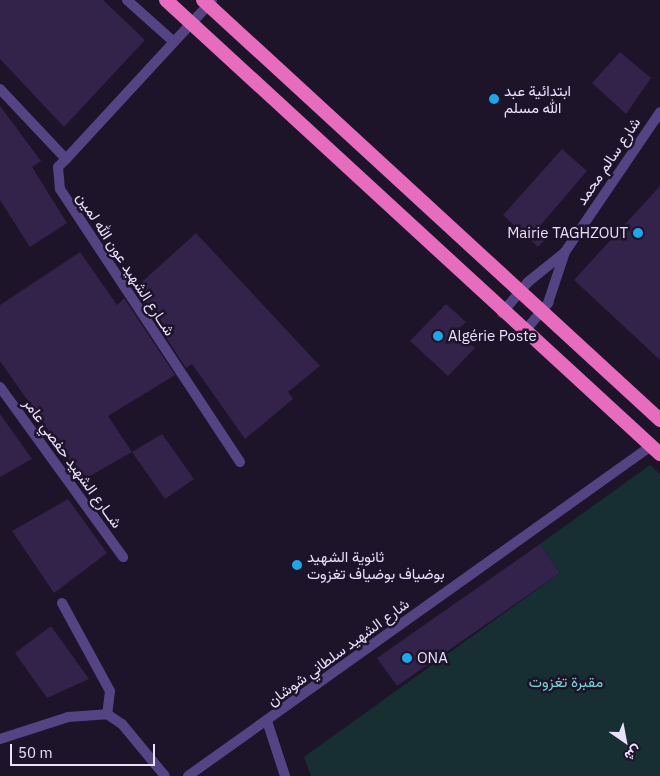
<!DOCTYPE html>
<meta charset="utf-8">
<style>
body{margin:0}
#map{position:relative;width:660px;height:776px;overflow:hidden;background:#1d142a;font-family:"IBM Plex Sans",Vazirmatn,sans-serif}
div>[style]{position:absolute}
.green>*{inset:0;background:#172e33}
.building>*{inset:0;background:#332249}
.minor>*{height:10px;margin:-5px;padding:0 5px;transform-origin:5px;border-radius:5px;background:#554484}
.tertiary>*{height:10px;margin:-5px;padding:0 5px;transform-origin:5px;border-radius:5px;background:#554484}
.trunk>*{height:14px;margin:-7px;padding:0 7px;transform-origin:7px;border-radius:7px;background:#e76cbd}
.dots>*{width:14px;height:14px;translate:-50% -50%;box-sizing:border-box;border:2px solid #1d142a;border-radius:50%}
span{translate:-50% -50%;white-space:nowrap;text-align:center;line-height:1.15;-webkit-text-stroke:5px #1d142a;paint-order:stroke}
.poi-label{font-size:15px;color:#e9e0fc}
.left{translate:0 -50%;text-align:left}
.right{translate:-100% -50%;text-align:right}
.street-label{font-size:15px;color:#e9e0fc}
.park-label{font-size:15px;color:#72d6d4}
.north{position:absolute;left:600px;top:716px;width:50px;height:50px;-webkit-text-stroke:4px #1d142a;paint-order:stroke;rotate:147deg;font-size:14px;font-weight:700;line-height:20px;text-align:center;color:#e9e0fc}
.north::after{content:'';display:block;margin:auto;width:18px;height:22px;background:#e9e0fc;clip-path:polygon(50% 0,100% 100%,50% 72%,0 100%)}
.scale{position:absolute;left:10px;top:744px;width:145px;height:22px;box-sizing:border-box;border:2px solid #e9e0fc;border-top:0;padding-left:6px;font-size:15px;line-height:18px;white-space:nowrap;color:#e9e0fc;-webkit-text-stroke:4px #1d142a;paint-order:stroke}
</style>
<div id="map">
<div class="green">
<i style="clip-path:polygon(650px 465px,660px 474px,660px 776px,311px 776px,304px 757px,560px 573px,540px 544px)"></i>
</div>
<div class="building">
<i style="clip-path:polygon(0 0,103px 0,145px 40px,64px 127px,0 59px)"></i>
<i style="clip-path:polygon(620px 52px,651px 78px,626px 114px,592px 83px)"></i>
<i style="clip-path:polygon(0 106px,41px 161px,32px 167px,67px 223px,30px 247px,0 200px)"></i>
<i style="clip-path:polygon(562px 149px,587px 171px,539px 227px,549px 235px,538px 247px,503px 215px)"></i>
<i style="clip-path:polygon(660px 186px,660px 360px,574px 280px)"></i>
<i style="clip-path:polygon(196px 233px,320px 366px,288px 392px,293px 399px,245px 439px,192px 364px,186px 368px,134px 289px)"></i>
<i style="clip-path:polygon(80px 252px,117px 305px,124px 298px,175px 375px,108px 416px,132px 452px,83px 480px,0 361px,0 305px)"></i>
<i style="clip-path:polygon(446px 304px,466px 322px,456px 332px,475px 348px,448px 376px,410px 341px)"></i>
<i style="clip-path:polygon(0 414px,32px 459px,0 477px)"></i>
<i style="clip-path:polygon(162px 434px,194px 479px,165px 499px,132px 452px)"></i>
<i style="clip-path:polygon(68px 499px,107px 553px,54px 593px,12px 531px)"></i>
<i style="clip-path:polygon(540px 544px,560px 573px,397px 686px,377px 658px)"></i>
<i style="clip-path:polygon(51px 626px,89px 679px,47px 698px,15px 653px)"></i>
</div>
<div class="minor">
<i style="left:127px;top:0;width:63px;rotate:41.8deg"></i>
<i style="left:0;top:89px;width:96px;rotate:46.7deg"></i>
<i style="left:66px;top:159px;width:11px;rotate:135deg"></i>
<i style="left:58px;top:167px;width:22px;rotate:85deg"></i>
<i style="left:60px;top:189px;width:327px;rotate:56.6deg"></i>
<i style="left:66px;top:159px;width:215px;rotate:-47.3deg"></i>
<i style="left:0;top:387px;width:210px;rotate:54.1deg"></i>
<i style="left:62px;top:603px;width:100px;rotate:61.4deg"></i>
<i style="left:110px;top:691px;width:23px;rotate:97deg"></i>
<i style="left:267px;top:721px;width:58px;rotate:71.9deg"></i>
</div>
<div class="tertiary">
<i style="left:502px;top:313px;width:40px;rotate:-50deg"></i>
<i style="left:528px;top:282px;width:46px;rotate:-38.9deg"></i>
<i style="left:524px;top:332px;width:38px;rotate:-50deg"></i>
<i style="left:548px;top:303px;width:54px;rotate:-71.6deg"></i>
<i style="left:565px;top:252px;width:169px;rotate:-55.8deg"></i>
<i style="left:0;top:739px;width:71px;rotate:-17.9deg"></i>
<i style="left:68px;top:717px;width:39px;rotate:-4deg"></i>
<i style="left:107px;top:714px;width:18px;rotate:34deg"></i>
<i style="left:122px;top:724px;width:67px;rotate:50.4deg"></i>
<i style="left:188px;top:776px;width:569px;rotate:-35.48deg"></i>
</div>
<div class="trunk">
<i style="left:166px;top:0;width:671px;rotate:42.58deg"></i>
<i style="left:203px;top:0;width:621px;rotate:42.58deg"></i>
</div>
<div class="dots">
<i style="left:494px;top:99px;background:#20a5e8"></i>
<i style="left:638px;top:233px;background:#20a5e8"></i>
<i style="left:438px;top:336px;background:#20a5e8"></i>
<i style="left:297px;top:565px;background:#20a5e8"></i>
<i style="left:407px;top:658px;background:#20a5e8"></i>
</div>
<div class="poi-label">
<span class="left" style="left:504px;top:99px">ابتدائية عبد<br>الله مسلم</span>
<span class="right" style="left:628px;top:233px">Mairie TAGHZOUT</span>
<span class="left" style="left:448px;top:336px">Algérie Poste</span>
<span class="left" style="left:307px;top:565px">ثانوية الشهيد<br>بوضياف بوضياف تغزوت</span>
<span class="left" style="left:417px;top:658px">ONA</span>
</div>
<div class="street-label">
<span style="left:608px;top:161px;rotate:-56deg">شارع سالم محمد</span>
<span style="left:126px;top:264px;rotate:57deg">شــارع الشهيد عون الله لمين</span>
<span style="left:73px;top:463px;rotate:54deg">شــارع الشهيد حفصي عامر</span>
<span style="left:338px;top:652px;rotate:-36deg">شارع الشهيد سلطاني شوشان</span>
</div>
<div class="park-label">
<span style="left:566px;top:682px">مقبرة تغزوت</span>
</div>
<div class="north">ش</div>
<div class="scale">50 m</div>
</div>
